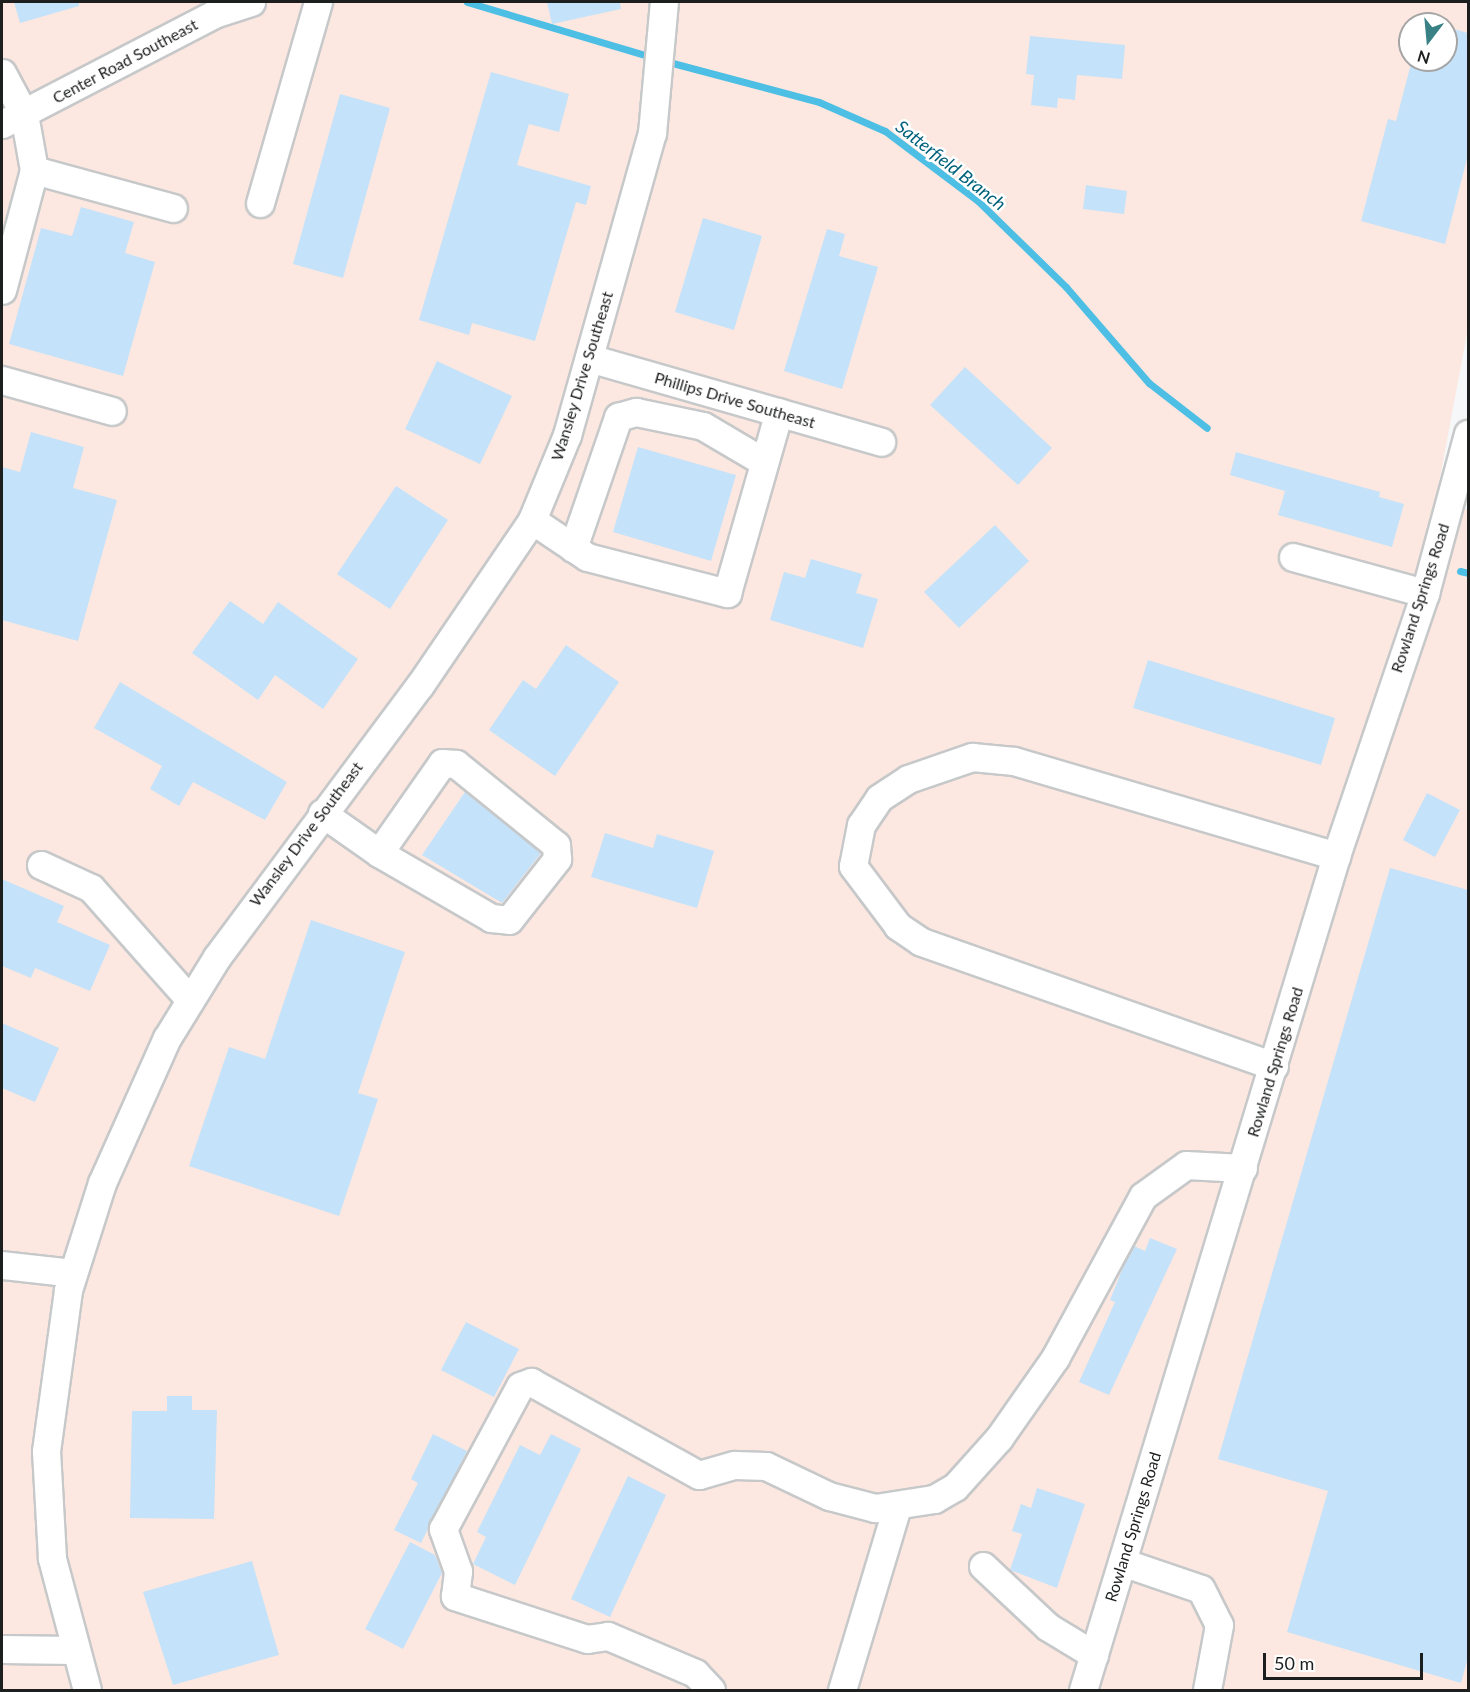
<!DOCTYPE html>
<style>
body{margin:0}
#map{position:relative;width:1470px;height:1692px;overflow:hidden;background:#f5f7f8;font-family:Lato,sans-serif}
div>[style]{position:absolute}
.industrial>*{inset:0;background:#fce8e0}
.stream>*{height:7px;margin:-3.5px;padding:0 3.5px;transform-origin:3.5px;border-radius:3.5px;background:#4dbee4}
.building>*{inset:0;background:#c4e2f9}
.roads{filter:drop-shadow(2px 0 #c6c8c9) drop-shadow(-2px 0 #c6c8c9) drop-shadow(0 2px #c6c8c9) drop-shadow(0 -2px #c6c8c9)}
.minor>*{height:27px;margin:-13.5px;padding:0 13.5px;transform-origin:13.5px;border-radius:13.5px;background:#fff}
span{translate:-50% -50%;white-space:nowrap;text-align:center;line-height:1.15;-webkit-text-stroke:5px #fff;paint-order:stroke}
.street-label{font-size:16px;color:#1d1e1e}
.water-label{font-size:18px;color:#00617b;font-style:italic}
.frame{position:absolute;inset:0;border:3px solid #1d1e1e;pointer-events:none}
.north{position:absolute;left:1398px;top:12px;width:60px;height:60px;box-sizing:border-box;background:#fff;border:2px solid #a5a5a5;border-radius:50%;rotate:196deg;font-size:16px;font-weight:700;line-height:24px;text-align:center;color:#1d1e1e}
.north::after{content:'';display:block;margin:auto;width:21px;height:27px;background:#398185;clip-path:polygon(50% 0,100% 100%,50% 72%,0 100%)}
.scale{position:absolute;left:1263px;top:1653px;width:160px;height:27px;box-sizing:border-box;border:3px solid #1d1e1e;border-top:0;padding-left:8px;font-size:18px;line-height:21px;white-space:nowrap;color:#1d1e1e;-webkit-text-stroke:4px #fff;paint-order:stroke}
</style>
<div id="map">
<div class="industrial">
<i style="clip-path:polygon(evenodd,2px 2px,1468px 2px,1468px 328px,1436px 499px,1468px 510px,1468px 1690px,2px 1690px,2px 2px,1410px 24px,1446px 24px,1446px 60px,1410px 60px,1410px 24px)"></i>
</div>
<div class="stream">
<i style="left:467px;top:2px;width:193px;rotate:16.6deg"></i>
<i style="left:665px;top:61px;width:159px;rotate:14.9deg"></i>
<i style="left:819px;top:102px;width:72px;rotate:23.7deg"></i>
<i style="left:885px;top:131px;width:116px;rotate:37deg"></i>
<i style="left:978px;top:201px;width:123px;rotate:44.3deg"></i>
<i style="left:1066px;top:287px;width:127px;rotate:49.2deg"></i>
<i style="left:1149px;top:383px;width:73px;rotate:37.8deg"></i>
<i style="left:1460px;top:571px;width:8px;rotate:14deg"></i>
</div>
<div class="building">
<i style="clip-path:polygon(14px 2px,79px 2px,79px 6px,20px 23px)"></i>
<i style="clip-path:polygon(547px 2px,620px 2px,621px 9px,552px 24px)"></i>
<i style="clip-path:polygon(1446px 27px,1468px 33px,1468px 155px,1445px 244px,1361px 221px,1388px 119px,1396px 121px,1412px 60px,1446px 60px)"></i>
<i style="clip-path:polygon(1030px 36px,1125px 45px,1122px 79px,1077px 75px,1075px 100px,1058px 98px,1057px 108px,1031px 105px,1034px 75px,1026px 74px)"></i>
<i style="clip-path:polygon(491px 72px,569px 94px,559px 132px,529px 124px,517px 165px,591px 186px,586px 205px,576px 202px,535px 341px,472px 323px,469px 335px,419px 320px)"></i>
<i style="clip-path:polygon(340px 94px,390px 108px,343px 278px,293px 264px)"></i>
<i style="clip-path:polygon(1086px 185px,1127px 191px,1124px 214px,1083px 209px)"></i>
<i style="clip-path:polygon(81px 207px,134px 222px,125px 253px,155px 262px,123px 376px,9px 344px,41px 228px,72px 236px)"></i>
<i style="clip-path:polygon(703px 218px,762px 236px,734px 330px,675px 312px)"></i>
<i style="clip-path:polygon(827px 229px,845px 234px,839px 256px,878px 267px,842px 389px,784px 371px)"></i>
<i style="clip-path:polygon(437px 361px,512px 396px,480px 464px,405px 429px)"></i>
<i style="clip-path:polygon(965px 367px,1052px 448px,1018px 485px,930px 405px)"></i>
<i style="clip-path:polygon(31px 432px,84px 447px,73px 488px,117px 500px,78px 641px,2px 620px,2px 467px,20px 472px)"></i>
<i style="clip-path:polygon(638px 447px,736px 475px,711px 561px,613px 532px)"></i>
<i style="clip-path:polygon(1236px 452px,1380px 492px,1379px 497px,1404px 504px,1392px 547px,1278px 515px,1285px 491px,1230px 475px)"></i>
<i style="clip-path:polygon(396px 486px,448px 520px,390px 609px,337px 574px)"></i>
<i style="clip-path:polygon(995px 525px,1029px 561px,959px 628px,924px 592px)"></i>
<i style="clip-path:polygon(811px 559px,862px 574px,856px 593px,878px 599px,863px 648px,770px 620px,784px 572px,805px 578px)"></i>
<i style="clip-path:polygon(230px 601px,263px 624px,278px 602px,358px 659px,323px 709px,275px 675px,258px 700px,192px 653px)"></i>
<i style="clip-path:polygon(566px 645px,619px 682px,555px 776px,489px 730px,523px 680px,536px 689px)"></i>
<i style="clip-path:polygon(1148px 660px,1335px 718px,1321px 765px,1133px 708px)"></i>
<i style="clip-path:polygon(120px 682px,287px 782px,265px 820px,193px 782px,179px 806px,150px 789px,162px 766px,94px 728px)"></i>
<i style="clip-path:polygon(465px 792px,541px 853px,502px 903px,422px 855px)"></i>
<i style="clip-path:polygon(1427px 793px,1460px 810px,1435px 857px,1403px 840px)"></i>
<i style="clip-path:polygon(605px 833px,653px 848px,657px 834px,714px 851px,697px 908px,591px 877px)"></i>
<i style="clip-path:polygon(1390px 868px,1468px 890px,1468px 1657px,1461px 1683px,1287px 1632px,1328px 1491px,1218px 1459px)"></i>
<i style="clip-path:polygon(2px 879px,64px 906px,57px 922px,110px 945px,90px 991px,35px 968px,31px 978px,2px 966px)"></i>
<i style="clip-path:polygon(311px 920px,405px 952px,358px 1093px,378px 1099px,339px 1216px,189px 1166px,229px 1047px,265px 1059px)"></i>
<i style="clip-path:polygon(2px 1023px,59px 1048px,35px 1102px,2px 1088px)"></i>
<i style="clip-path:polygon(1150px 1238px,1177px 1249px,1109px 1395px,1079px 1382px,1115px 1302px,1110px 1300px,1126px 1260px,1134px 1246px,1145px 1251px)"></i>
<i style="clip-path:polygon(466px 1322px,519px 1349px,494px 1397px,441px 1370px)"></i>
<i style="clip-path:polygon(167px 1396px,192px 1396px,192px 1410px,217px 1410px,214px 1519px,130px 1518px,132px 1411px,167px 1411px)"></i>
<i style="clip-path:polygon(433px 1434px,467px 1451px,421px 1543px,394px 1530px,418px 1483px,411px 1479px)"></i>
<i style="clip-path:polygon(551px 1434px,581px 1449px,515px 1585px,473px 1564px,486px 1537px,477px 1532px,520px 1445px,540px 1455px)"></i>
<i style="clip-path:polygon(628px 1476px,666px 1495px,610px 1617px,571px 1599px)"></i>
<i style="clip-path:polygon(1037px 1488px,1085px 1504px,1057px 1588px,1010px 1570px,1022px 1534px,1012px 1531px,1021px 1504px,1031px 1508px)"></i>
<i style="clip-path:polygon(410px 1542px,435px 1555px,442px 1573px,403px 1649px,365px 1629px)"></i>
<i style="clip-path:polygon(252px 1561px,279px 1655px,173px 1685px,143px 1592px)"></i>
</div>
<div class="roads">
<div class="minor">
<i style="left:2px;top:73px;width:47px;rotate:61.8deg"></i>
<i style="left:24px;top:114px;width:57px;rotate:79.9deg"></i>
<i style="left:34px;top:170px;width:124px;rotate:104.9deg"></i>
<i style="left:2px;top:124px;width:239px;rotate:-27.4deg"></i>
<i style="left:214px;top:14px;width:39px;rotate:-18deg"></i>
<i style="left:34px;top:170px;width:144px;rotate:15.3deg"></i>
<i style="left:260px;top:203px;width:209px;rotate:-73.9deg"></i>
<i style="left:589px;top:358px;width:304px;rotate:16deg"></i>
<i style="left:2px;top:380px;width:114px;rotate:15.7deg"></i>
<i style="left:532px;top:520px;width:66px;rotate:33.9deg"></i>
<i style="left:587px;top:557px;width:145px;rotate:14.4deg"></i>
<i style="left:727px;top:593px;width:188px;rotate:-74deg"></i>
<i style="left:573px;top:548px;width:139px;rotate:-71deg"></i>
<i style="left:618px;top:417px;width:19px;rotate:-16deg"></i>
<i style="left:636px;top:412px;width:68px;rotate:11.8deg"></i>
<i style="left:703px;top:426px;width:71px;rotate:30.5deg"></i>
<i style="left:1293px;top:557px;width:137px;rotate:15.3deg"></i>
<i style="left:322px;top:813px;width:70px;rotate:35.1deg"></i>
<i style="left:379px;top:853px;width:129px;rotate:30.1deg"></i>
<i style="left:491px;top:918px;width:18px;rotate:6deg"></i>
<i style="left:509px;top:920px;width:78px;rotate:-51.8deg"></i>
<i style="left:557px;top:859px;width:14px;rotate:-94deg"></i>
<i style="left:556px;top:845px;width:129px;rotate:-141deg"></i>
<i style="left:456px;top:764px;width:14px;rotate:-176deg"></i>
<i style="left:442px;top:763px;width:110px;rotate:125deg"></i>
<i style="left:41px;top:865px;width:55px;rotate:24.7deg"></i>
<i style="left:91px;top:888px;width:149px;rotate:48.5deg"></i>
<i style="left:1274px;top:1066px;width:375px;rotate:-160.6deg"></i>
<i style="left:920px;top:941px;width:27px;rotate:-146deg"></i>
<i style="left:898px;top:926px;width:75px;rotate:-126.9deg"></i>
<i style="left:853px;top:866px;width:42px;rotate:-79deg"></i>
<i style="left:861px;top:825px;width:32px;rotate:-56deg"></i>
<i style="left:879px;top:798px;width:35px;rotate:-33deg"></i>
<i style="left:908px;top:779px;width:68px;rotate:-19deg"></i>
<i style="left:972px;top:757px;width:42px;rotate:5.4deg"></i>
<i style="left:1014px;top:761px;width:336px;rotate:16.4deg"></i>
<i style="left:2px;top:1265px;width:71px;rotate:6.4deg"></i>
<i style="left:1122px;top:1562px;width:83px;rotate:18.9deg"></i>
<i style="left:1201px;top:1589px;width:40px;rotate:63.4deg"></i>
<i style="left:1219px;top:1625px;width:66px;rotate:100.5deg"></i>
<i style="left:983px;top:1566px;width:89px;rotate:43.2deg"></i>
<i style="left:1048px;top:1627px;width:54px;rotate:31.3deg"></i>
<i style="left:2px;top:1649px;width:71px;rotate:0.8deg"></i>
<i style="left:87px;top:1690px;width:137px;rotate:-104.9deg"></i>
<i style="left:52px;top:1558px;width:107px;rotate:-93.2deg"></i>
<i style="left:46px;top:1451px;width:162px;rotate:-82.2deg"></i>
<i style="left:68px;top:1290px;width:112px;rotate:-72.4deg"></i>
<i style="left:102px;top:1183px;width:159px;rotate:-65.9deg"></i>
<i style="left:167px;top:1038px;width:95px;rotate:-58.3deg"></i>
<i style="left:217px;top:957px;width:339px;rotate:-53.3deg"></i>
<i style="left:420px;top:685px;width:199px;rotate:-55.8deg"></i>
<i style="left:532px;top:520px;width:92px;rotate:-67.6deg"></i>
<i style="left:567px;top:435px;width:314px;rotate:-74.3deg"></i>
<i style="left:652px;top:133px;width:132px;rotate:-84.8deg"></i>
<i style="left:711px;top:1690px;width:23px;rotate:-133deg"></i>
<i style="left:695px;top:1673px;width:95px;rotate:-157deg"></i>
<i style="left:608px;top:1636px;width:21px;rotate:172deg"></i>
<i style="left:587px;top:1639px;width:139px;rotate:-162deg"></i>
<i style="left:455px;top:1596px;width:25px;rotate:-83deg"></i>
<i style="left:458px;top:1571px;width:45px;rotate:-109.7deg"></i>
<i style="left:443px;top:1529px;width:162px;rotate:-61.7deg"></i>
<i style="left:520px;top:1386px;width:12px;rotate:-20deg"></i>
<i style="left:531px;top:1382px;width:192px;rotate:29deg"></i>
<i style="left:699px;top:1475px;width:37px;rotate:-16deg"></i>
<i style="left:735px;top:1465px;width:31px;rotate:2deg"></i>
<i style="left:766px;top:1466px;width:70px;rotate:25.5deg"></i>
<i style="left:829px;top:1496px;width:48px;rotate:14.6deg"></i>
<i style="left:875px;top:1508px;width:60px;rotate:-8.7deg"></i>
<i style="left:934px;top:1499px;width:24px;rotate:-30deg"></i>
<i style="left:955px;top:1487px;width:66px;rotate:-48.1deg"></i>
<i style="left:999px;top:1438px;width:98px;rotate:-55deg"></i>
<i style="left:1055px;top:1358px;width:184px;rotate:-61.5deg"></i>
<i style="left:1143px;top:1196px;width:53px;rotate:-35.8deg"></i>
<i style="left:1186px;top:1165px;width:57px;rotate:3deg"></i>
<i style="left:842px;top:1690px;width:191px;rotate:-73.3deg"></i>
<i style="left:1083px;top:1690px;width:872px;rotate:-73.12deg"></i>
<i style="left:1336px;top:856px;width:278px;rotate:-71.3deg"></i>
<i style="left:1425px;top:593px;width:165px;rotate:-74.9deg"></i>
</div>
</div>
<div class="street-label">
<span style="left:125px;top:61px;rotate:-28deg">Center Road Southeast</span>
<span style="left:582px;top:376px;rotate:-73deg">Wansley Drive Southeast</span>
<span style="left:735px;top:400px;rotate:16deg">Phillips Drive Southeast</span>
<span style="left:1420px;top:598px;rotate:-72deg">Rowland Springs Road</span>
<span style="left:306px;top:834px;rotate:-53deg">Wansley Drive Southeast</span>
<span style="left:1275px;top:1062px;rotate:-73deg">Rowland Springs Road</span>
<span style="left:1133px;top:1527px;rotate:-73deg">Rowland Springs Road</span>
</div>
<div class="water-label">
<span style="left:951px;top:165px;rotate:38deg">Satterfield Branch</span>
</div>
<div class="frame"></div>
<div class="north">N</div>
<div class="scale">50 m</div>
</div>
